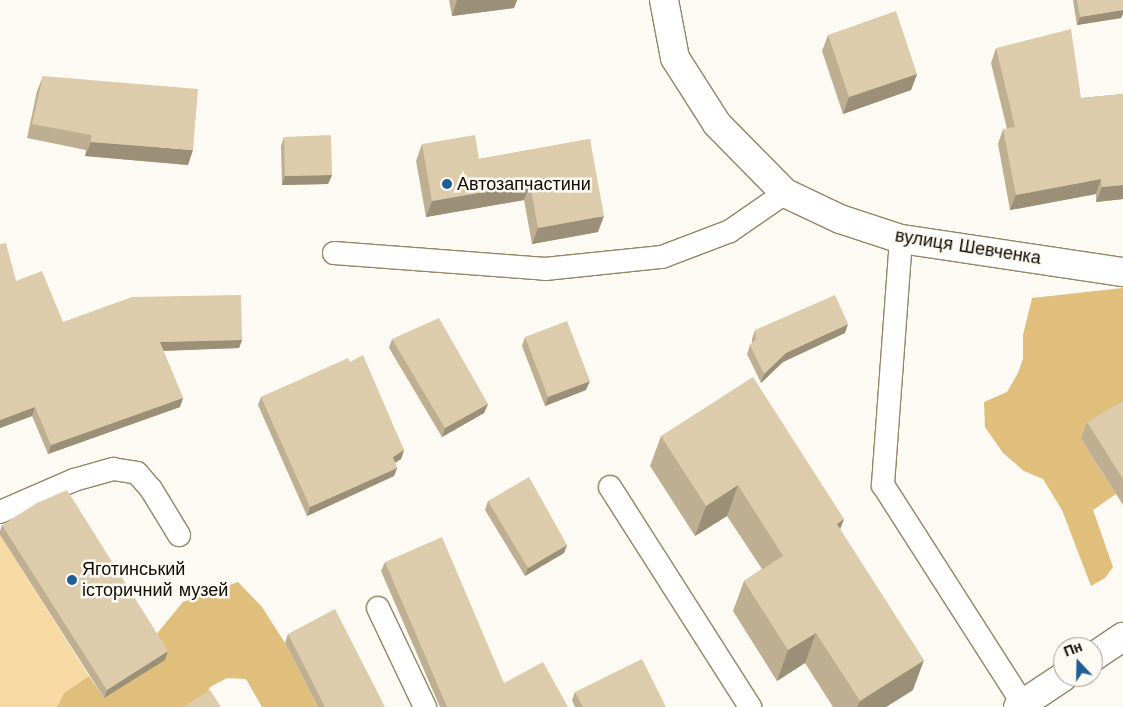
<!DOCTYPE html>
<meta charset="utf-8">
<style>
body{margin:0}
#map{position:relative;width:1123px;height:707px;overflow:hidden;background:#fdfaf3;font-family:"Work Sans",sans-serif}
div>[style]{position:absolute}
.green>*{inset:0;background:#f7daa3}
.forest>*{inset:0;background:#e0be7c}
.roads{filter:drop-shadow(1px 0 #948566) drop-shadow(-1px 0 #948566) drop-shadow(0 1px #948566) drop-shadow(0 -1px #948566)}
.lane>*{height:22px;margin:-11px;padding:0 11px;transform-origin:11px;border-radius:11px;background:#fff}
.secondary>*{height:28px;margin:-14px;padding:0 14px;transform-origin:14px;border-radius:14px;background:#fff}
.wall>*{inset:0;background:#beaf93}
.shaded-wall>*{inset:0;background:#9b8f78}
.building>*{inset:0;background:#ddccab}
.dots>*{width:14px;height:14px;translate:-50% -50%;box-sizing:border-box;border:2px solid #fdfaf3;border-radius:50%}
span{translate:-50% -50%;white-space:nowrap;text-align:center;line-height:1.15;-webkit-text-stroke:5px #fdfaf3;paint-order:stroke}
.poi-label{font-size:18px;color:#110b02}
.left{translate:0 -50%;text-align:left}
.street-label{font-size:18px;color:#110b02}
.north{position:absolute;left:1053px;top:637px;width:50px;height:50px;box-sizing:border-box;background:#fdfaf3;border:1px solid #9f9a93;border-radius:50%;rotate:339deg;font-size:14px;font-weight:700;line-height:20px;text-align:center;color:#110b02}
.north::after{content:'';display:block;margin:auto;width:18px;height:22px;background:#1e5e94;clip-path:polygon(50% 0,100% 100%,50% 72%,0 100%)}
</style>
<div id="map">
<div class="green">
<i style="clip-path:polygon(0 535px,89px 676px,64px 693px,57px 707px,0 707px)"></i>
</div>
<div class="forest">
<i style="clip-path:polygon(1123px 288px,1123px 414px,1081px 439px,1116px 494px,1093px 510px,1113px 567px,1105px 578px,1091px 586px,1062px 510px,1043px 479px,1024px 471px,1003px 453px,985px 427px,984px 402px,1007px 392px,1018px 373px,1023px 359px,1023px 335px,1032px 298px)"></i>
<i style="clip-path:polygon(238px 582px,262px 607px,285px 643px,318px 707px,262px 707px,246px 679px,227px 678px,210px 687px,203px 707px,57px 707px,64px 693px,89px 676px,104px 698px,183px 602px)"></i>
</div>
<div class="roads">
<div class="lane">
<i style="left:901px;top:239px;width:247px;rotate:94.2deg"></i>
<i style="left:883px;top:485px;width:260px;rotate:57.4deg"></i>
<i style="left:334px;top:253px;width:212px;rotate:4.3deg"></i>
<i style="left:545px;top:269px;width:118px;rotate:-5.9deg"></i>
<i style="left:662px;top:257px;width:73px;rotate:-20.9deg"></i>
<i style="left:730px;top:231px;width:67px;rotate:-34.6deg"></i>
<i style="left:610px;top:487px;width:261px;rotate:57.5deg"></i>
<i style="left:0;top:512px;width:81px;rotate:-23.4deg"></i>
<i style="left:74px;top:480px;width:41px;rotate:-15.8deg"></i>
<i style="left:113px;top:469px;width:24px;rotate:9deg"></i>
<i style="left:137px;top:473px;width:21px;rotate:49deg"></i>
<i style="left:151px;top:489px;width:54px;rotate:58.7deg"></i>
<i style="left:378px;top:608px;width:110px;rotate:64.6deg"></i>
</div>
<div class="secondary">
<i style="left:664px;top:0;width:59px;rotate:79.3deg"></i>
<i style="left:675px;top:58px;width:78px;rotate:57.5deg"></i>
<i style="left:717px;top:124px;width:97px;rotate:45.4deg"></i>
<i style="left:785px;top:193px;width:61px;rotate:25.3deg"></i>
<i style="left:840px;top:219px;width:64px;rotate:18.2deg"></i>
<i style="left:901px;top:239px;width:224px;rotate:8.5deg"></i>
<i style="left:1093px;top:657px;width:36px;rotate:-34deg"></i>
<i style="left:1018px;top:707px;width:54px;rotate:-33.7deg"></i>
</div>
</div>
<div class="wall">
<i style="clip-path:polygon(449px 0,517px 0,514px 8px,452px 16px)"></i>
<i style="clip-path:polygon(1073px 0,1123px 0,1121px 18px,1077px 25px)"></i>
<i style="clip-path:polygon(828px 35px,917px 74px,911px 90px,843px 114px,822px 51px)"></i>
<i style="clip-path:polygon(996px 48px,1081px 98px,1123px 94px,1123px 199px,1096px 202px,1096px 194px,1010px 210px,998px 144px,1003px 129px,1007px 129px,991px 63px)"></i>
<i style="clip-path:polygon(43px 76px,188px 165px,85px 156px,86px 150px,27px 138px,37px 91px)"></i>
<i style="clip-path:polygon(284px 137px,332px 175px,328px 184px,282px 185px,281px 146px)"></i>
<i style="clip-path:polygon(590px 139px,598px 232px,532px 244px,524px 200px,426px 217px,416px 161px,422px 144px,479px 159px)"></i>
<i style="clip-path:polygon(0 244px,16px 281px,63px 322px,242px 340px,239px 348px,163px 351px,183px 398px,180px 407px,48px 454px,32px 416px,0 428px)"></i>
<i style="clip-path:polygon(755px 330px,845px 333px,783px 362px,761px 383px,747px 354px,750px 345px,752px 343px,752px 339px)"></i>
<i style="clip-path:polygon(525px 337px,586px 390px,545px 406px,522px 346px)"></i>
<i style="clip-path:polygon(392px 339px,488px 404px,484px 413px,442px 437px,389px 348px)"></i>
<i style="clip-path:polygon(350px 362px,404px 450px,401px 459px,395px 463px,397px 468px,394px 476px,307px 516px,258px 405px,261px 397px)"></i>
<i style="clip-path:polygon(1123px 401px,1123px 505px,1081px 439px,1087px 422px)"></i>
<i style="clip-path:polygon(661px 436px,844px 519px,840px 529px,913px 690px,886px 707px,833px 707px,805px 663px,777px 681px,733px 611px,744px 581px,762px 569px,727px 516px,695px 536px,650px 466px)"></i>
<i style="clip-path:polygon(488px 501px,567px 545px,564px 553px,525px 576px,485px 510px)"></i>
<i style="clip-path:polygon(2px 525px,165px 660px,104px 698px,0 535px,0 531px)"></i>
<i style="clip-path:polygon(385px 562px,504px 683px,568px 707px,440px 707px,381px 571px)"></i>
<i style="clip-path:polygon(288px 634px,385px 707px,318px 707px,285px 643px)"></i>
<i style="clip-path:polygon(575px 692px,666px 707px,575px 707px,572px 700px)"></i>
</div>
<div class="shaded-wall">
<i style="clip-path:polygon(457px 0,517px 0,514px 8px,452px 16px)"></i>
<i style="clip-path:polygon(1123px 10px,1123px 14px,1121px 18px,1077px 25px,1080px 17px)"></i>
<i style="clip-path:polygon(917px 74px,911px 90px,843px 114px,849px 97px)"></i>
<i style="clip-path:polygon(91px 142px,193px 150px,188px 165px,85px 156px)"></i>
<i style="clip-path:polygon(332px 175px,328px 184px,282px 185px,285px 176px)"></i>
<i style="clip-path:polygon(1101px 179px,1096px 194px,1010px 210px,1016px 195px)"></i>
<i style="clip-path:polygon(530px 184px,524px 200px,426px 217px,432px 201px)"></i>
<i style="clip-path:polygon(1123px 185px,1123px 199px,1096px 202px,1102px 187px)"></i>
<i style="clip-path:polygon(604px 216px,598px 232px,532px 244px,538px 228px)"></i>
<i style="clip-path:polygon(848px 324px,845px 333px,783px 362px,761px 383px,764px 374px,786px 353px)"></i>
<i style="clip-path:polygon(242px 340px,239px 348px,156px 351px,160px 342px)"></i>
<i style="clip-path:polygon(590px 381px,586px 390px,545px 406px,548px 397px)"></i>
<i style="clip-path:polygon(183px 398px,180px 407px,48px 454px,51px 445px)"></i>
<i style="clip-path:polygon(488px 404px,484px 413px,442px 437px,445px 428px)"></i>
<i style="clip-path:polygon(35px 407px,32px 416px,0 428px,0 420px)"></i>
<i style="clip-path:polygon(404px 450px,401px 459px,389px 466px,393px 457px)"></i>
<i style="clip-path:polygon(397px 468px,394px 476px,307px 516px,310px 507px)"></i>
<i style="clip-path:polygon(738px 485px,727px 516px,695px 536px,706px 506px)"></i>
<i style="clip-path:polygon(844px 519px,832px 550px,837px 524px)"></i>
<i style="clip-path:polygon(567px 545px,564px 553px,525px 576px,528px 568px)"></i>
<i style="clip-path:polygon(816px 633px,805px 663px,777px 681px,788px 650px)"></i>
<i style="clip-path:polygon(168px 651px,165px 660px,104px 698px,107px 690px)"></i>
<i style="clip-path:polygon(924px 660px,913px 690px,886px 707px,857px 707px,860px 701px)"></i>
</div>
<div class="building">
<i style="clip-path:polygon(1077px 0,1123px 0,1123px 10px,1080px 17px)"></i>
<i style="clip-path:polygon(896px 11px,917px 74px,849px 97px,828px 35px)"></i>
<i style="clip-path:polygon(1071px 29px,1081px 98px,1123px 94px,1123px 185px,1102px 187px,1101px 179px,1016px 195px,1003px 129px,1015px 127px,996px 48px)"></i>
<i style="clip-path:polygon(43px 76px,198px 89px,193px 150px,91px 142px,91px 135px,32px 124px)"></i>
<i style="clip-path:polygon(331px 135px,332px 175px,285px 176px,284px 137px)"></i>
<i style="clip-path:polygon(475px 135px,479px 159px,590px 139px,604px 216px,538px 228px,530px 184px,432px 201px,422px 144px)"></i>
<i style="clip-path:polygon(6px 243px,16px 281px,42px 271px,63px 322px,132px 297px,241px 295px,242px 340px,160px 342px,183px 398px,51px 445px,35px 407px,0 420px,0 244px)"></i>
<i style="clip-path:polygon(835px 295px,848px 324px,786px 353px,764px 374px,750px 345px,756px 339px,755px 330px)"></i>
<i style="clip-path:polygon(439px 318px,488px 404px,445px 428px,392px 339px)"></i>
<i style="clip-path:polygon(567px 321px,590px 381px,548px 397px,525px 337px)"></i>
<i style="clip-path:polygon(363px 355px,404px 450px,393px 457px,397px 468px,310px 507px,261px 397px,348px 358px,350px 362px)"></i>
<i style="clip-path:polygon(753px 377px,844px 519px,837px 524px,924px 660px,860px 701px,816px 633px,788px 650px,744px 581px,783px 556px,738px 485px,706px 506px,661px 436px)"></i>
<i style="clip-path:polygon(1123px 401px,1123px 479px,1087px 422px)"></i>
<i style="clip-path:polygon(529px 477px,567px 545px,528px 568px,488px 501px)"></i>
<i style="clip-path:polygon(67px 490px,168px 651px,107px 690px,2px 525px,37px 503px)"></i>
<i style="clip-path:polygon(442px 537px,504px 683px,543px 662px,568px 707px,447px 707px,385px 562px)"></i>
<i style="clip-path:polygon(335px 609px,385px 707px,325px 707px,288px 634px)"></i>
<i style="clip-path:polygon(642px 659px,666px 707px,583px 707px,575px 692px)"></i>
<i style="clip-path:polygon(210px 690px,221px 707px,183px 707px)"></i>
</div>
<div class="dots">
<i style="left:447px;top:184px;background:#1e5e94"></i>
<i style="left:72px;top:580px;background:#1e5e94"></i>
</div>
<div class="poi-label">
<span class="left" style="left:457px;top:184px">Автозапчастини</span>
<span class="left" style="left:82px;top:580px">Яготинський<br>історичний музей</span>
</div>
<div class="street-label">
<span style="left:968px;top:247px;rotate:9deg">вулиця Шевченка</span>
</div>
<div class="north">Пн</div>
</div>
